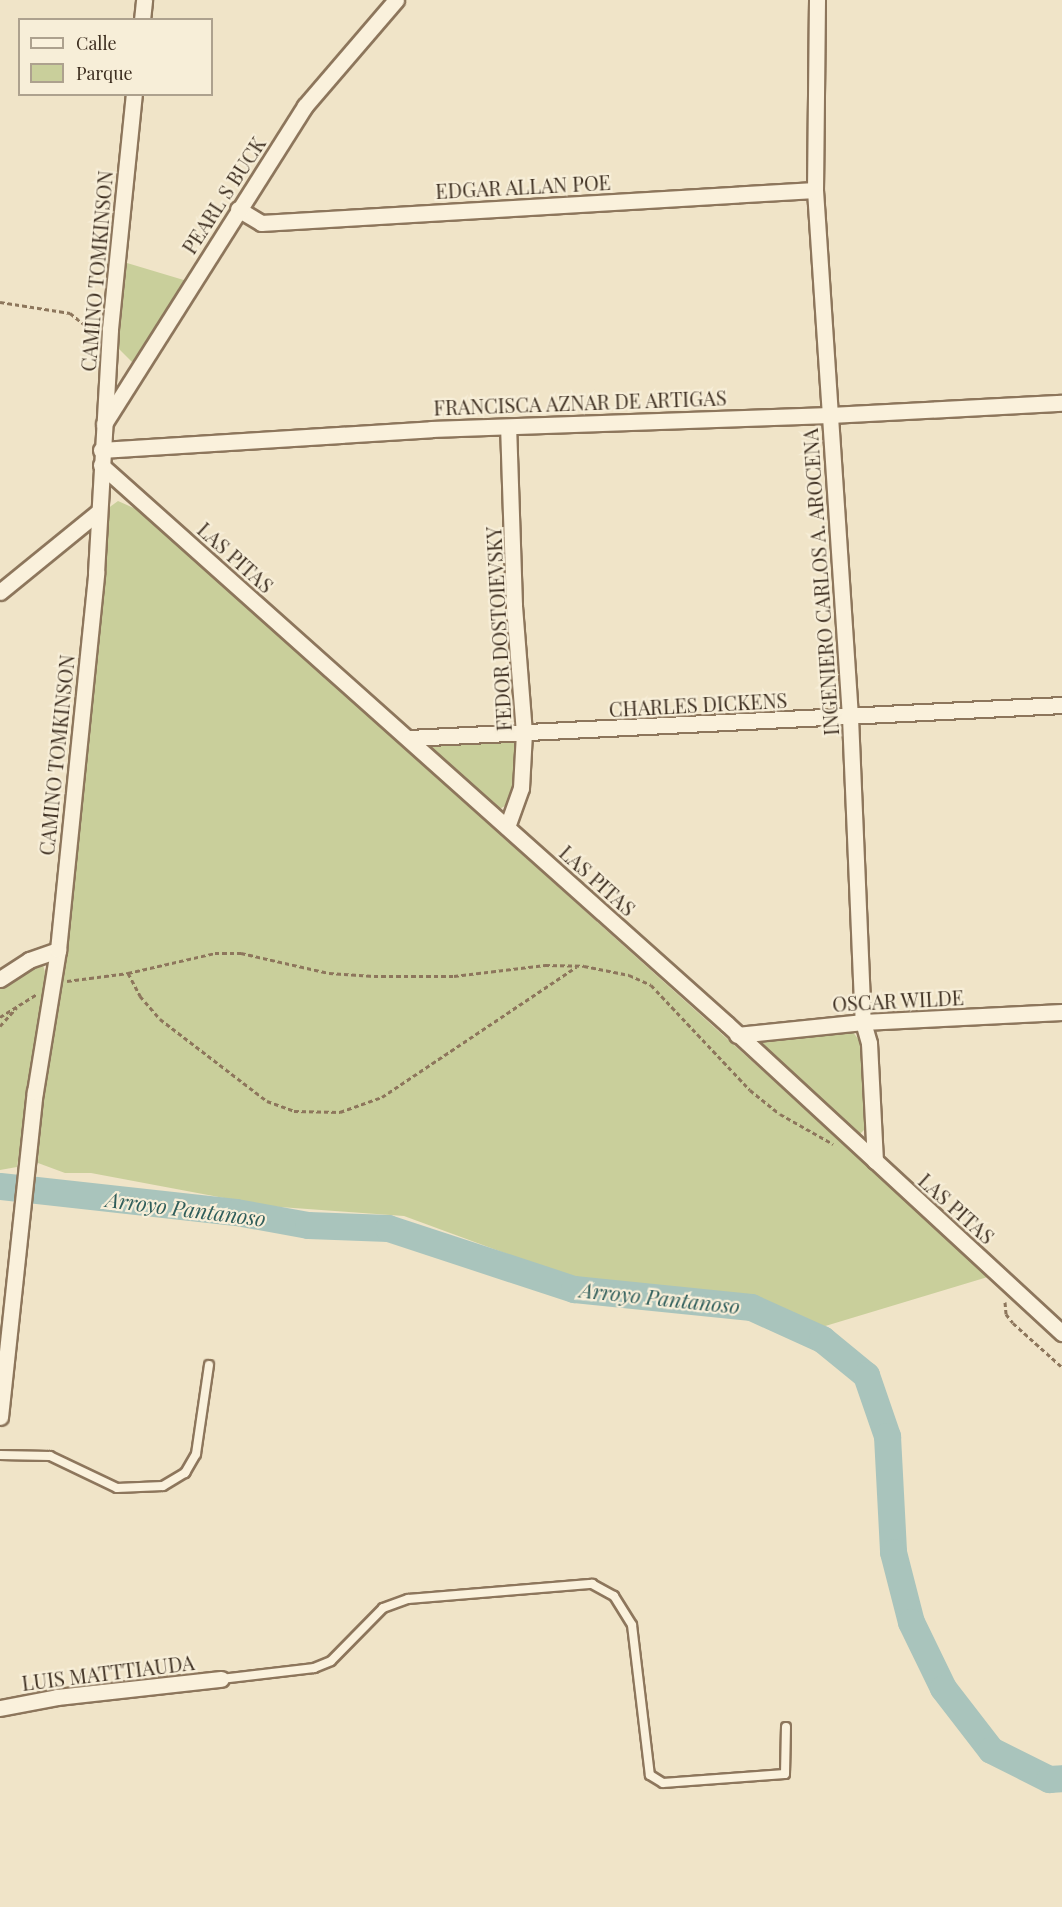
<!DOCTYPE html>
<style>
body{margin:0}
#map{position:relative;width:1062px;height:1907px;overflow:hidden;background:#f0e4c8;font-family:"Playfair Display",serif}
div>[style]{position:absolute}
.green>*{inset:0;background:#c9cf9b}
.river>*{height:27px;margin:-13.5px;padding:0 13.5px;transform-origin:13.5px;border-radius:13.5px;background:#a9c4bc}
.path>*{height:3px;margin-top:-1.5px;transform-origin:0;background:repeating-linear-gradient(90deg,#8d765c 0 4.5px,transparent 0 7.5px)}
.roads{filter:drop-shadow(2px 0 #8d765c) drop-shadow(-2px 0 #8d765c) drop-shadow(0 2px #8d765c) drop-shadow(0 -2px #8d765c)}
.lane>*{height:8px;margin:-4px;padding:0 4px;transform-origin:4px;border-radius:4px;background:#faf1dc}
.street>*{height:15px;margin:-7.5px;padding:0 7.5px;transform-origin:7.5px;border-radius:7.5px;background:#faf1dc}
span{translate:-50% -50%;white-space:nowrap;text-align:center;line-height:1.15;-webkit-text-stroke:4.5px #f7eed8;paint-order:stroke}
.street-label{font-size:20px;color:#3d2e20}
.water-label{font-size:21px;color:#2f5d5a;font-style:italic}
.legend{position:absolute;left:18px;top:18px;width:195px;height:78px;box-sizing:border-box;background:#f7eed8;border:2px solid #ada18e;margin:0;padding:8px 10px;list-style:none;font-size:18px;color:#3d2e20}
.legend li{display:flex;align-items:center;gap:12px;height:30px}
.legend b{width:30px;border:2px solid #ada18e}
</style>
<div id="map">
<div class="green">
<i style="clip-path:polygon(127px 263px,187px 281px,144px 355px,132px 362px,118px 348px)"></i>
<i style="clip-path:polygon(118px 501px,136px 509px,200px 565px,991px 1276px,822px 1327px,747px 1305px,677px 1300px,570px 1277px,404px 1216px,266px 1206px,91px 1173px,65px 1173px,38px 1163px,40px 1108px,107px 509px)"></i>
<i style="clip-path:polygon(512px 740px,517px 746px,513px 795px,510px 803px,498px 810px,491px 807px,427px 748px,431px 744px)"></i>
<i style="clip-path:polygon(36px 961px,42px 961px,46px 976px,17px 1167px,0 1170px,0 989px)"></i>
<i style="clip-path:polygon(842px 1031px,852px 1031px,863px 1045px,866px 1128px,860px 1134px,855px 1134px,756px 1040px)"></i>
</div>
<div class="river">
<i style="left:0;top:1186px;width:237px;rotate:6.3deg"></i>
<i style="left:236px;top:1212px;width:73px;rotate:10.2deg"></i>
<i style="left:308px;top:1225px;width:80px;rotate:2.1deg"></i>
<i style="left:388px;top:1228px;width:196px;rotate:18.2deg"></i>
<i style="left:574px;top:1289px;width:178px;rotate:5.8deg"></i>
<i style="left:751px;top:1307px;width:78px;rotate:24.3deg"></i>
<i style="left:822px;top:1339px;width:57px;rotate:39.3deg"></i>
<i style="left:866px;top:1375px;width:65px;rotate:71deg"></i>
<i style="left:887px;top:1436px;width:116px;rotate:87deg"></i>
<i style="left:893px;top:1552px;width:72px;rotate:75.6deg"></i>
<i style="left:911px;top:1622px;width:73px;rotate:64.1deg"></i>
<i style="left:943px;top:1688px;width:78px;rotate:52.3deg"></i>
<i style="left:991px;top:1750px;width:65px;rotate:26.6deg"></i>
<i style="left:1049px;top:1779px;width:13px;rotate:-4deg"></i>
</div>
<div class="path">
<i style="left:0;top:302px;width:71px;rotate:8.9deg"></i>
<i style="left:70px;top:313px;width:19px;rotate:39deg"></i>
<i style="left:85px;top:325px;width:13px;rotate:9deg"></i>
<i style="left:128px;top:973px;width:26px;rotate:62deg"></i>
<i style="left:140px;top:996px;width:30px;rotate:49deg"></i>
<i style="left:160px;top:1019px;width:135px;rotate:37.5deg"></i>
<i style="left:267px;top:1101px;width:29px;rotate:20deg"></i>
<i style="left:294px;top:1111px;width:46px;rotate:1.2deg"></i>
<i style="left:340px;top:1112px;width:45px;rotate:-19.7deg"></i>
<i style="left:382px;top:1097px;width:234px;rotate:-33.8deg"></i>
<i style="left:67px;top:981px;width:62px;rotate:-7.5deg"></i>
<i style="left:128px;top:973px;width:89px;rotate:-12.9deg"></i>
<i style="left:215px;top:953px;width:26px"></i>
<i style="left:241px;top:953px;width:90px;rotate:12.8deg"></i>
<i style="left:329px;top:973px;width:45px;rotate:3.8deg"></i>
<i style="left:374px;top:976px;width:80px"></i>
<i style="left:454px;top:976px;width:92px;rotate:-6.9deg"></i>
<i style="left:545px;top:965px;width:39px;rotate:1deg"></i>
<i style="left:584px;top:966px;width:46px;rotate:11.3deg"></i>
<i style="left:629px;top:975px;width:24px;rotate:24deg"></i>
<i style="left:651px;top:985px;width:144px;rotate:46.7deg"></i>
<i style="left:750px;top:1090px;width:38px;rotate:39deg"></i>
<i style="left:780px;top:1114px;width:61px;rotate:29.5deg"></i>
<i style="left:0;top:1017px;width:44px;rotate:-31.9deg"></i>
<i style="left:0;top:1026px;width:25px;rotate:-48deg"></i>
<i style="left:1005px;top:1302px;width:12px;rotate:85deg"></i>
<i style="left:1006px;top:1314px;width:11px;rotate:52deg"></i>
<i style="left:1013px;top:1323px;width:66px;rotate:41.9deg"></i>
</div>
<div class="roads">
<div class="lane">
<i style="left:0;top:1455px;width:50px;rotate:1.1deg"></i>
<i style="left:50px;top:1456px;width:74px;rotate:25.5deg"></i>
<i style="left:117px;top:1488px;width:46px;rotate:-2.5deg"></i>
<i style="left:163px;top:1486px;width:26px;rotate:-31deg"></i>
<i style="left:185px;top:1473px;width:22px;rotate:-60deg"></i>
<i style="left:196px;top:1454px;width:90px;rotate:-81.7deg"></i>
<i style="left:221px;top:1679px;width:94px;rotate:-6.7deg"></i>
<i style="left:314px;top:1668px;width:18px;rotate:-22deg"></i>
<i style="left:331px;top:1661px;width:74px;rotate:-45.5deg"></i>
<i style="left:383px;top:1608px;width:27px;rotate:-20deg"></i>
<i style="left:408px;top:1599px;width:185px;rotate:-4.7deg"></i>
<i style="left:592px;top:1584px;width:25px;rotate:29deg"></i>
<i style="left:614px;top:1596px;width:34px;rotate:58deg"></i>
<i style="left:632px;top:1625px;width:151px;rotate:83.2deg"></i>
<i style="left:650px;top:1775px;width:15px;rotate:32deg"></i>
<i style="left:663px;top:1783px;width:122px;rotate:-4.2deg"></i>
<i style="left:785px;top:1774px;width:47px;rotate:-88.8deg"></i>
</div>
<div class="street">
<i style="left:817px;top:0;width:190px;rotate:90.6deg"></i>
<i style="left:815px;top:190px;width:528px;rotate:86.2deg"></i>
<i style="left:850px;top:717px;width:305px;rotate:87.6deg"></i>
<i style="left:863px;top:1022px;width:22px;rotate:74deg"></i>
<i style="left:869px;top:1043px;width:118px;rotate:87.1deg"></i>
<i style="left:142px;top:20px;width:20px;rotate:-84deg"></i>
<i style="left:238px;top:209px;width:27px;rotate:31deg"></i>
<i style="left:261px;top:223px;width:555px;rotate:-3.41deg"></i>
<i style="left:104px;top:424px;width:376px;rotate:-57.7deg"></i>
<i style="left:305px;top:106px;width:140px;rotate:-49.4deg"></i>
<i style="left:101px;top:450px;width:331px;rotate:-3.6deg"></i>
<i style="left:431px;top:429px;width:399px;rotate:-2deg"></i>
<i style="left:830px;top:415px;width:232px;rotate:-3deg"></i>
<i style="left:101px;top:465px;width:839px;rotate:41.76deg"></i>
<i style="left:727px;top:1024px;width:456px;rotate:42.7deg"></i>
<i style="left:0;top:592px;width:127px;rotate:-39.2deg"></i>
<i style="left:409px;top:738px;width:654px;rotate:-2.89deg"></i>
<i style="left:507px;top:827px;width:41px;rotate:-70.3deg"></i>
<i style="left:521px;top:788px;width:55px;rotate:-86.9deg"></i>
<i style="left:524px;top:733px;width:128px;rotate:-94.5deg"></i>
<i style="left:514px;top:605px;width:177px;rotate:-91.9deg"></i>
<i style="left:0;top:979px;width:35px;rotate:-33deg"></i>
<i style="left:29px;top:960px;width:31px;rotate:-19deg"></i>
<i style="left:737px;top:1035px;width:127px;rotate:-5.9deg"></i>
<i style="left:863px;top:1022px;width:199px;rotate:-2.9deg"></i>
<i style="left:0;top:1417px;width:327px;rotate:-83.9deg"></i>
<i style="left:35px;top:1092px;width:144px;rotate:-80.8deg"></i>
<i style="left:58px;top:950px;width:379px;rotate:-84.2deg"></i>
<i style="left:96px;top:573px;width:244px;rotate:-86.7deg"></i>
<i style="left:110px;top:329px;width:236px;rotate:-84.2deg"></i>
<i style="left:0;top:1708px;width:58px;rotate:-10.9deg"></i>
<i style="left:57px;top:1697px;width:165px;rotate:-6.3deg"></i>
</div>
</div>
<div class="street-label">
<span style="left:523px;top:186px;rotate:-3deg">EDGAR ALLAN POE</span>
<span style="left:223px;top:195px;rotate:-57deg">PEARL S BUCK</span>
<span style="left:96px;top:271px;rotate:-85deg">CAMINO TOMKINSON</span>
<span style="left:580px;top:402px;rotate:-2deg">FRANCISCA AZNAR DE ARTIGAS</span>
<span style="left:236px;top:557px;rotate:42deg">LAS PITAS</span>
<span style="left:820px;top:582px;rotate:-94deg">INGENIERO CARLOS A. AROCENA</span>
<span style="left:498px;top:629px;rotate:-93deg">FEDOR DOSTOIEVSKY</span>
<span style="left:698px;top:704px;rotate:-3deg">CHARLES DICKENS</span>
<span style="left:56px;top:755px;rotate:-84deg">CAMINO TOMKINSON</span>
<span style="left:598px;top:880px;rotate:42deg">LAS PITAS</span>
<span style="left:898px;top:1000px;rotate:-3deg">OSCAR WILDE</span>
<span style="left:957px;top:1208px;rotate:42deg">LAS PITAS</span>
<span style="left:108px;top:1672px;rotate:-7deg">LUIS MATTTIAUDA</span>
</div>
<div class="water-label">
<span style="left:186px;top:1208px;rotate:7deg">Arroyo Pantanoso</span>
<span style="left:660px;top:1297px;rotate:6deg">Arroyo Pantanoso</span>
</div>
<ul class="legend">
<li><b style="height:8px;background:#faf1dc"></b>Calle</li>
<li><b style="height:16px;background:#c9cf9b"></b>Parque</li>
</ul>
</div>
